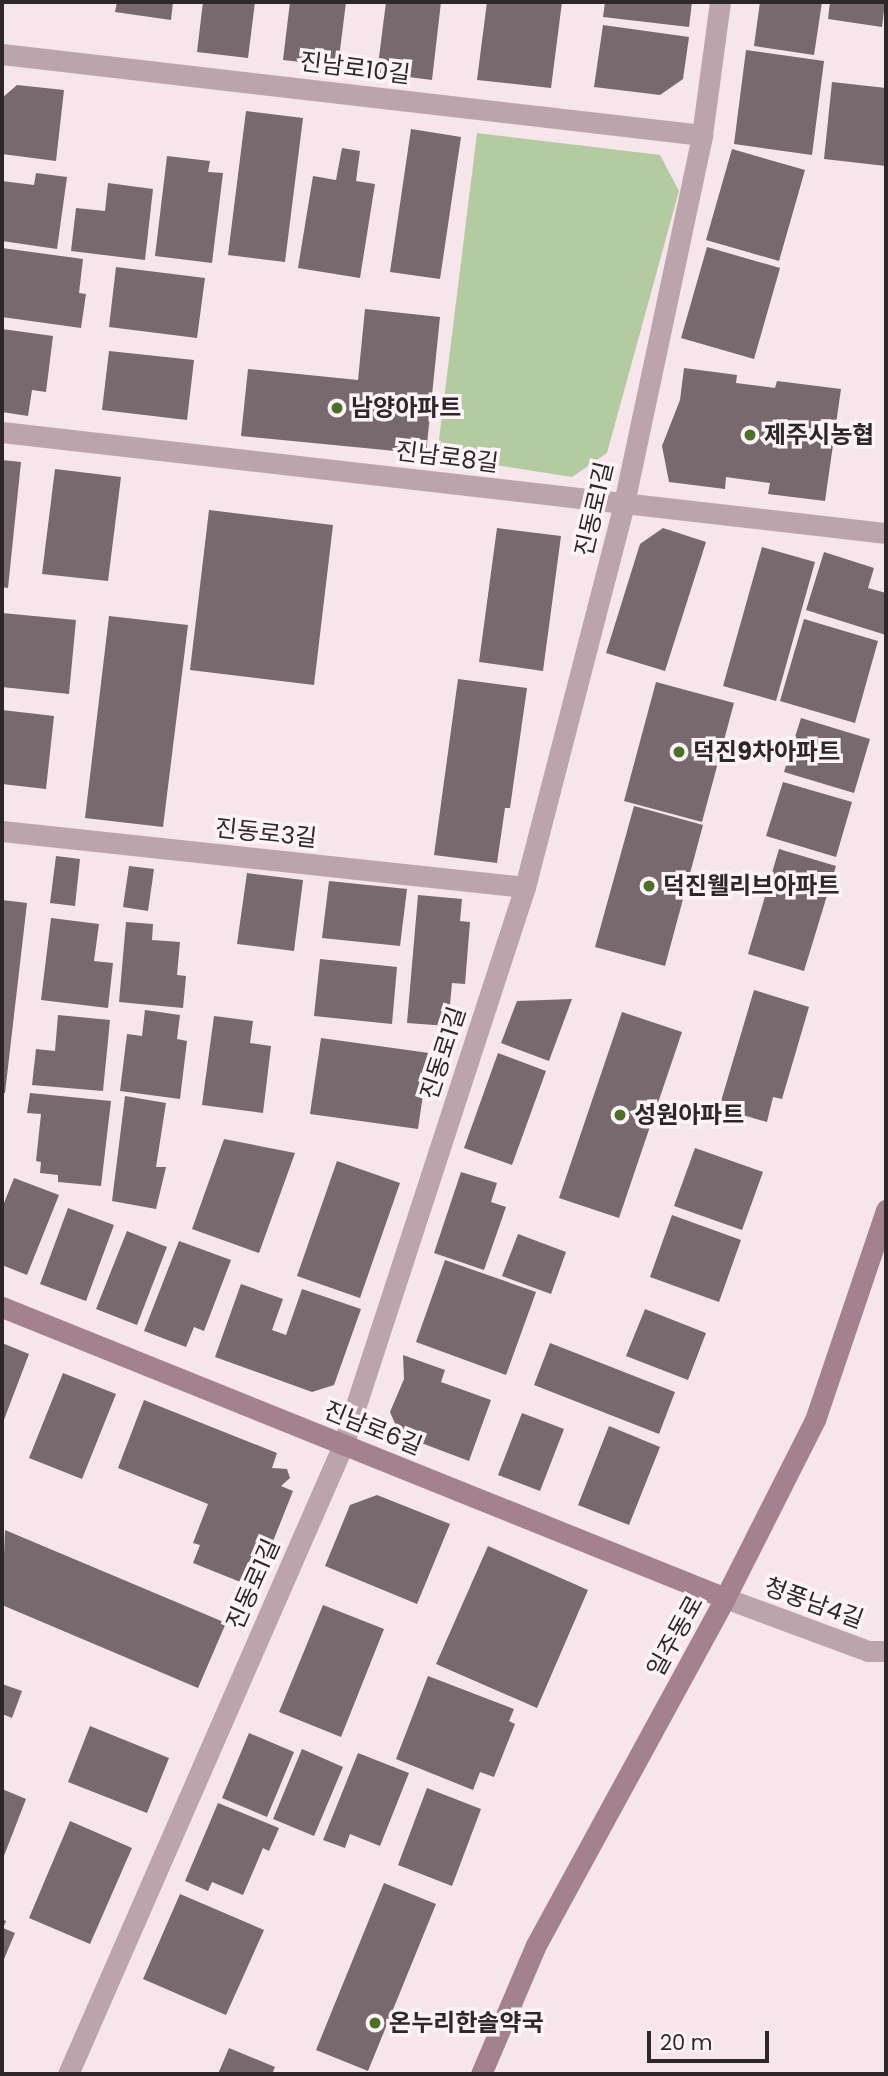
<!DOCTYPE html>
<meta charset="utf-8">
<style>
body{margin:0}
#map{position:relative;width:888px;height:2076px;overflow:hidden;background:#f6e5eb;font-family:Poppins,"Noto Sans KR",sans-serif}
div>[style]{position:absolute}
.green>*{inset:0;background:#b4cba2}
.building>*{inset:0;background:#77696e}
.street>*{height:21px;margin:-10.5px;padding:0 10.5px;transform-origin:10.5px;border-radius:10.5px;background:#bca4ad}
.secondary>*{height:21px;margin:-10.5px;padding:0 10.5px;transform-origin:10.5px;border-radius:10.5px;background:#a4818f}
.dots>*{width:19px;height:19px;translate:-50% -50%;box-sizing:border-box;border:4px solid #fef4f8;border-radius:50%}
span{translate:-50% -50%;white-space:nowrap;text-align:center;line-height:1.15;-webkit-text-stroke:7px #fef4f8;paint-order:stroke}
.street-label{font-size:24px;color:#2d272a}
.poi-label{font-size:24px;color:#2d272a;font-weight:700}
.left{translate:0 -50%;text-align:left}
.frame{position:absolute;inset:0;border:4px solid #2d272a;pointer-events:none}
.scale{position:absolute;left:647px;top:2031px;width:122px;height:32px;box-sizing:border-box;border:4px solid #2d272a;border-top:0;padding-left:9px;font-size:21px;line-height:24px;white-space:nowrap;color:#2d272a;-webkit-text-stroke:5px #fef4f8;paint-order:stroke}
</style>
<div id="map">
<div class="green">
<i style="clip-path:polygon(477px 133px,660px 155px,679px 191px,607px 453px,572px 477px,437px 456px)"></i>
</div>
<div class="building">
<i style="clip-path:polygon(117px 2px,173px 2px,171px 20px,115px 12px)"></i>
<i style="clip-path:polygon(203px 2px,255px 2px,248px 58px,197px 52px)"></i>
<i style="clip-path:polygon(290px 2px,346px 2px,338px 66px,283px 60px)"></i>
<i style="clip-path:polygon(386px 2px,441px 2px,432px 80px,377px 73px)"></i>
<i style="clip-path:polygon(487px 2px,562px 2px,551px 88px,477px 80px)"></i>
<i style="clip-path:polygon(605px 2px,692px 2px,689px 27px,603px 17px)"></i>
<i style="clip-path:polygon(760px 2px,822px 2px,814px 55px,754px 46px)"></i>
<i style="clip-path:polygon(830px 2px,885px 2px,882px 27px,828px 19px)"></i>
<i style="clip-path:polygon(603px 25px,689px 37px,683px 79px,660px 95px,594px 87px)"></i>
<i style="clip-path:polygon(746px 50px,824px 61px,812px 155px,734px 144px)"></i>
<i style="clip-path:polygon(832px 82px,886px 88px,886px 166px,824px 159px)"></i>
<i style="clip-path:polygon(17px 85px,64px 90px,56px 161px,2px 154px,2px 98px)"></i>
<i style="clip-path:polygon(246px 111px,303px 118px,285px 262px,228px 255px)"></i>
<i style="clip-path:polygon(411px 129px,461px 137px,440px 279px,390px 272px)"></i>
<i style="clip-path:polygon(342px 148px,360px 151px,356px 181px,375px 184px,360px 278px,298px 268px,313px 176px,336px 180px)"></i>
<i style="clip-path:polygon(732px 149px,805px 170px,779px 261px,706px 240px)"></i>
<i style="clip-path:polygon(167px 156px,210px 161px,208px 172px,223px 173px,212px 263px,155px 256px)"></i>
<i style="clip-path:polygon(36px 173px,67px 177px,57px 249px,2px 241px,2px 181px,34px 185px)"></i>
<i style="clip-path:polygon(108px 183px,153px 189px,145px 260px,71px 251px,76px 208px,105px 211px)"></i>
<i style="clip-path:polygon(707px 247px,780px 268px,754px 359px,681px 338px)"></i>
<i style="clip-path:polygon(2px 248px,83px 259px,79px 293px,86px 294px,81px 328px,2px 317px)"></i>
<i style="clip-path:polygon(116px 267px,205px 278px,197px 338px,109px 327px)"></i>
<i style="clip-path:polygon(365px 309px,440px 317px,426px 454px,241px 436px,248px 369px,358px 380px)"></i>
<i style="clip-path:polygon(2px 329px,53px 336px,46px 392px,32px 390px,28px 416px,2px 412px)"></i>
<i style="clip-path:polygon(109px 351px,194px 360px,187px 420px,102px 410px)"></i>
<i style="clip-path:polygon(684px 368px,737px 375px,736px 383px,775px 388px,777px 381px,841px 389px,825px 501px,768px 494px,770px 483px,726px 477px,725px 489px,669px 482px,662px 446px,680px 400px)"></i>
<i style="clip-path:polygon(2px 460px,21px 462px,8px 588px,2px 587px)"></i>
<i style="clip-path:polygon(55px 469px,121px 477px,108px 581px,42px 574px)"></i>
<i style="clip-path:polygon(209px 510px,333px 525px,314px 685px,190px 670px)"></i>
<i style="clip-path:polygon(497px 528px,561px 536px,543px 671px,479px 662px)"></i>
<i style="clip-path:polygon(663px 528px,706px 542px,665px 671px,606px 653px,640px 544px)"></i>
<i style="clip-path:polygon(762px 547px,815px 562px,776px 701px,723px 686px)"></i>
<i style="clip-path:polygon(824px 552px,874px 568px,868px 588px,886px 593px,886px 635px,806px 610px)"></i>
<i style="clip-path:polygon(2px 613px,76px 620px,69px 694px,2px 687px)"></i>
<i style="clip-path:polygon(109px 616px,188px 625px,163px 827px,85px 818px)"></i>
<i style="clip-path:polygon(804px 619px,878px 641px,855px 723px,780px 701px)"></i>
<i style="clip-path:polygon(458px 679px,527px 688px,510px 808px,505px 808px,497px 863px,434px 855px)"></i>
<i style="clip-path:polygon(656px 682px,734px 703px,702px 822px,624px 801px)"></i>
<i style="clip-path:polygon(2px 710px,54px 716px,46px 789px,2px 784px)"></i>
<i style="clip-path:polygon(801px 718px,870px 739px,854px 793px,784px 772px)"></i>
<i style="clip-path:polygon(783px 782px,852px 802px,836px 857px,766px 836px)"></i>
<i style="clip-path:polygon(634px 806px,703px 825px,665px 966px,595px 947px)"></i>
<i style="clip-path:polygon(779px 849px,836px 866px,804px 971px,748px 954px)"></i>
<i style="clip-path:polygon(56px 856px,80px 859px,75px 906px,50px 903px)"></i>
<i style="clip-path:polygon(129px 866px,154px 869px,148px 911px,123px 907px)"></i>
<i style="clip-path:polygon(247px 873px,303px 880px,294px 951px,237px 944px)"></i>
<i style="clip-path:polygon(329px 881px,407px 889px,400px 946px,322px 938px)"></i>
<i style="clip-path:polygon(418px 895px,462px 899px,460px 921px,470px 922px,465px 984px,452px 983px,448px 1026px,407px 1023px)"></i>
<i style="clip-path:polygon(2px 900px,27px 903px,5px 1093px,2px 1093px)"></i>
<i style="clip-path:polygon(51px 918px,99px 924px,94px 961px,113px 963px,108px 1008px,41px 1000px)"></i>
<i style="clip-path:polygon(126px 922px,153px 924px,152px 940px,180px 942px,177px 975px,186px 976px,183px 1008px,119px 1002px)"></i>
<i style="clip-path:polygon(320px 959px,397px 967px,392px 1024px,314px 1016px)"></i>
<i style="clip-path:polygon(754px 990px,809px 1007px,782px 1099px,773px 1097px,767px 1122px,719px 1108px)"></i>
<i style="clip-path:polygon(572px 999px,549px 1061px,501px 1043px,517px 1001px)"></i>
<i style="clip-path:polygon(145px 1010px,180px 1015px,177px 1039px,187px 1041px,180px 1099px,120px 1091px,127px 1034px,142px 1036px)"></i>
<i style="clip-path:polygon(622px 1012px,682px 1032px,619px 1218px,559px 1198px)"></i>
<i style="clip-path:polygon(58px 1015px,110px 1020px,103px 1091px,32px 1085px,36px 1049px,55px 1051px)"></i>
<i style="clip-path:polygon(214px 1016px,253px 1021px,250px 1043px,271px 1046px,263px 1113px,202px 1105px)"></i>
<i style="clip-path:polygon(321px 1038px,429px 1053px,418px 1129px,310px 1114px)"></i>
<i style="clip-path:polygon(498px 1053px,546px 1071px,512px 1165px,464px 1148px)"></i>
<i style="clip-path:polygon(30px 1093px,111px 1101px,101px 1186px,58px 1182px,58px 1175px,40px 1173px,41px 1162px,36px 1161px,41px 1114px,27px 1113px)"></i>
<i style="clip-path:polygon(125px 1096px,166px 1103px,156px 1167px,166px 1167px,156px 1209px,112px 1201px)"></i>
<i style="clip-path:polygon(224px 1139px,295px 1153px,259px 1253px,192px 1229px)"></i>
<i style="clip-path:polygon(695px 1148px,763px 1172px,742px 1230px,674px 1206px)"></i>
<i style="clip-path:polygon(337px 1161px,400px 1183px,360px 1298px,297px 1276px)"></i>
<i style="clip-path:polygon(461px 1172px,497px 1183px,491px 1202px,506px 1207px,484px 1270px,434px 1253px)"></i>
<i style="clip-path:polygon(14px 1178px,59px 1195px,27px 1275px,2px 1265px,2px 1208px)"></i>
<i style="clip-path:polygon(68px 1208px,114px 1225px,86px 1301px,40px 1284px)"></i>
<i style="clip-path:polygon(672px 1215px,741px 1240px,719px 1302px,650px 1277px)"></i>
<i style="clip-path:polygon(127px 1231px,167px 1247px,137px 1325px,96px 1309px)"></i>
<i style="clip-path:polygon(518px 1234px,566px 1252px,551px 1294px,502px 1276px)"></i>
<i style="clip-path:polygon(179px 1241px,231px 1260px,204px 1331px,194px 1327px,186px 1347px,144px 1331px)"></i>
<i style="clip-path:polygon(445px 1260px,536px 1292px,506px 1375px,416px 1342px)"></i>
<i style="clip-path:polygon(241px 1284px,283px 1299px,272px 1330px,286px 1335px,302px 1289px,361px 1309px,334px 1385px,312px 1392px,215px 1357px)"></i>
<i style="clip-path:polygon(645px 1309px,706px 1333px,688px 1380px,626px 1356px)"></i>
<i style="clip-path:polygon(2px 1343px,29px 1354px,2px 1425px)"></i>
<i style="clip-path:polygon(550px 1343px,675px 1392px,659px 1434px,534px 1385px)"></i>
<i style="clip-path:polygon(403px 1355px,445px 1370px,441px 1382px,491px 1400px,469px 1461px,400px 1435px,390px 1412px,404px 1379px)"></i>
<i style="clip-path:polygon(63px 1373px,116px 1394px,82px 1479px,29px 1458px)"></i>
<i style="clip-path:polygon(144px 1400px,277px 1453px,272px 1468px,287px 1469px,290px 1478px,281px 1486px,293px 1491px,262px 1569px,251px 1564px,243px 1583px,193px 1563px,200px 1545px,193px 1543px,208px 1504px,118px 1468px)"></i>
<i style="clip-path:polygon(522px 1413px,564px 1429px,540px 1491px,498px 1475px)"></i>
<i style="clip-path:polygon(609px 1426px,660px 1447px,629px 1525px,578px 1505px)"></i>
<i style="clip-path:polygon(377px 1495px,450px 1524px,417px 1604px,325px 1566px,350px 1505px)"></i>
<i style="clip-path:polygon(5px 1530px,226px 1623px,198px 1688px,2px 1605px)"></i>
<i style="clip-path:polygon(488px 1546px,588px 1590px,537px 1708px,436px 1664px)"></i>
<i style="clip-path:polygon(323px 1605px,384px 1629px,341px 1737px,279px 1712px)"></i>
<i style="clip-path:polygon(428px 1676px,514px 1709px,509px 1721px,515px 1724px,494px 1777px,480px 1772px,473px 1790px,396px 1759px)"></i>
<i style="clip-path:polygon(2px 1684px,22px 1691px,12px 1718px,2px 1714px)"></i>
<i style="clip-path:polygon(90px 1726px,169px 1758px,147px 1813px,68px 1782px)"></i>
<i style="clip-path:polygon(249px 1733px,294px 1752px,267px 1817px,222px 1798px)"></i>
<i style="clip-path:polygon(302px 1749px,343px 1767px,314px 1836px,273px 1819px)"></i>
<i style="clip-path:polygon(358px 1753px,409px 1773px,380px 1846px,350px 1834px,345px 1848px,323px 1840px)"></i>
<i style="clip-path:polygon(427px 1788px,481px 1809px,452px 1886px,398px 1865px)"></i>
<i style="clip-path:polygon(2px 1789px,26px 1799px,2px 1861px)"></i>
<i style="clip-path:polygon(218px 1803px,279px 1828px,269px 1851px,263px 1848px,243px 1895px,212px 1882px,208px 1891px,185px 1881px)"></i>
<i style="clip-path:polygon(70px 1821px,132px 1848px,90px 1944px,29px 1918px)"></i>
<i style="clip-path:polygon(384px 1883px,436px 1904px,368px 2071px,316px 2050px)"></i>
<i style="clip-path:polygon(180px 1894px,264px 1930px,226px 2015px,143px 1979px)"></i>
<i style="clip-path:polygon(2px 1919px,6px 1921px,3px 1928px,15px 1933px,2px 1964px)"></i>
<i style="clip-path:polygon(229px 2048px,275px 2067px,272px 2074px,218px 2074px)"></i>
</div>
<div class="street">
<i style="left:2px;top:54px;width:705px;rotate:6.6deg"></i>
<i style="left:2px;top:432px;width:890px;rotate:6.52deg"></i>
<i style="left:2px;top:831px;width:526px;rotate:6.11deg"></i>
<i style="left:725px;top:1598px;width:153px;rotate:20.3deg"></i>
<i style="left:868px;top:1651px;width:18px"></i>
<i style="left:68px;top:2074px;width:686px;rotate:-66.38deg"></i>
<i style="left:343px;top:1445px;width:587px;rotate:-71.94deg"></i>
<i style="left:525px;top:887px;width:397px;rotate:-75.5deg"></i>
<i style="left:624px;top:503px;width:376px;rotate:-78deg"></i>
<i style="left:702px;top:135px;width:134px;rotate:-82.3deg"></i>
</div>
<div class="secondary">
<i style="left:2px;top:1307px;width:779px;rotate:21.92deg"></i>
<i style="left:481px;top:2074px;width:140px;rotate:-66.9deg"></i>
<i style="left:536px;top:1945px;width:395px;rotate:-61.4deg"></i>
<i style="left:725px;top:1598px;width:199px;rotate:-63.2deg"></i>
<i style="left:815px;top:1420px;width:222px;rotate:-71.3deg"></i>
</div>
<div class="dots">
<i style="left:337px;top:408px;background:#4d7029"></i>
<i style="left:750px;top:435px;background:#4d7029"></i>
<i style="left:679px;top:752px;background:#4d7029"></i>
<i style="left:649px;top:886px;background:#4d7029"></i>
<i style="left:620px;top:1115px;background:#4d7029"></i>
<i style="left:375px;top:2023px;background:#4d7029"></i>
</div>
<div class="street-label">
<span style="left:355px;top:68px;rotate:7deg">진남로10길</span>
<span style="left:447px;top:457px;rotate:7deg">진남로8길</span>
<span style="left:594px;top:509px;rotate:-77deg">진동로1길</span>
<span style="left:266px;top:833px;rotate:6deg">진동로3길</span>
<span style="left:443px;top:1053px;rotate:-72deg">진동로1길</span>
<span style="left:373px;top:1428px;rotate:22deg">진남로6길</span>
<span style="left:253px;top:1584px;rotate:-66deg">진동로1길</span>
<span style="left:814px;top:1603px;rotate:20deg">청풍남4길</span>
<span style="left:675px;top:1636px;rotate:-61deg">일주동로</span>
</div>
<div class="poi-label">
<span class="left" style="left:351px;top:408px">남양아파트</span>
<span class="left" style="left:764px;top:435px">제주시농협</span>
<span class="left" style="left:693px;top:752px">덕진9차아파트</span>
<span class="left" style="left:663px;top:886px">덕진웰리브아파트</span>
<span class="left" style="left:634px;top:1115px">성원아파트</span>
<span class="left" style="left:389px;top:2023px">온누리한솔약국</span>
</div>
<div class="frame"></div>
<div class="scale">20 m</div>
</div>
